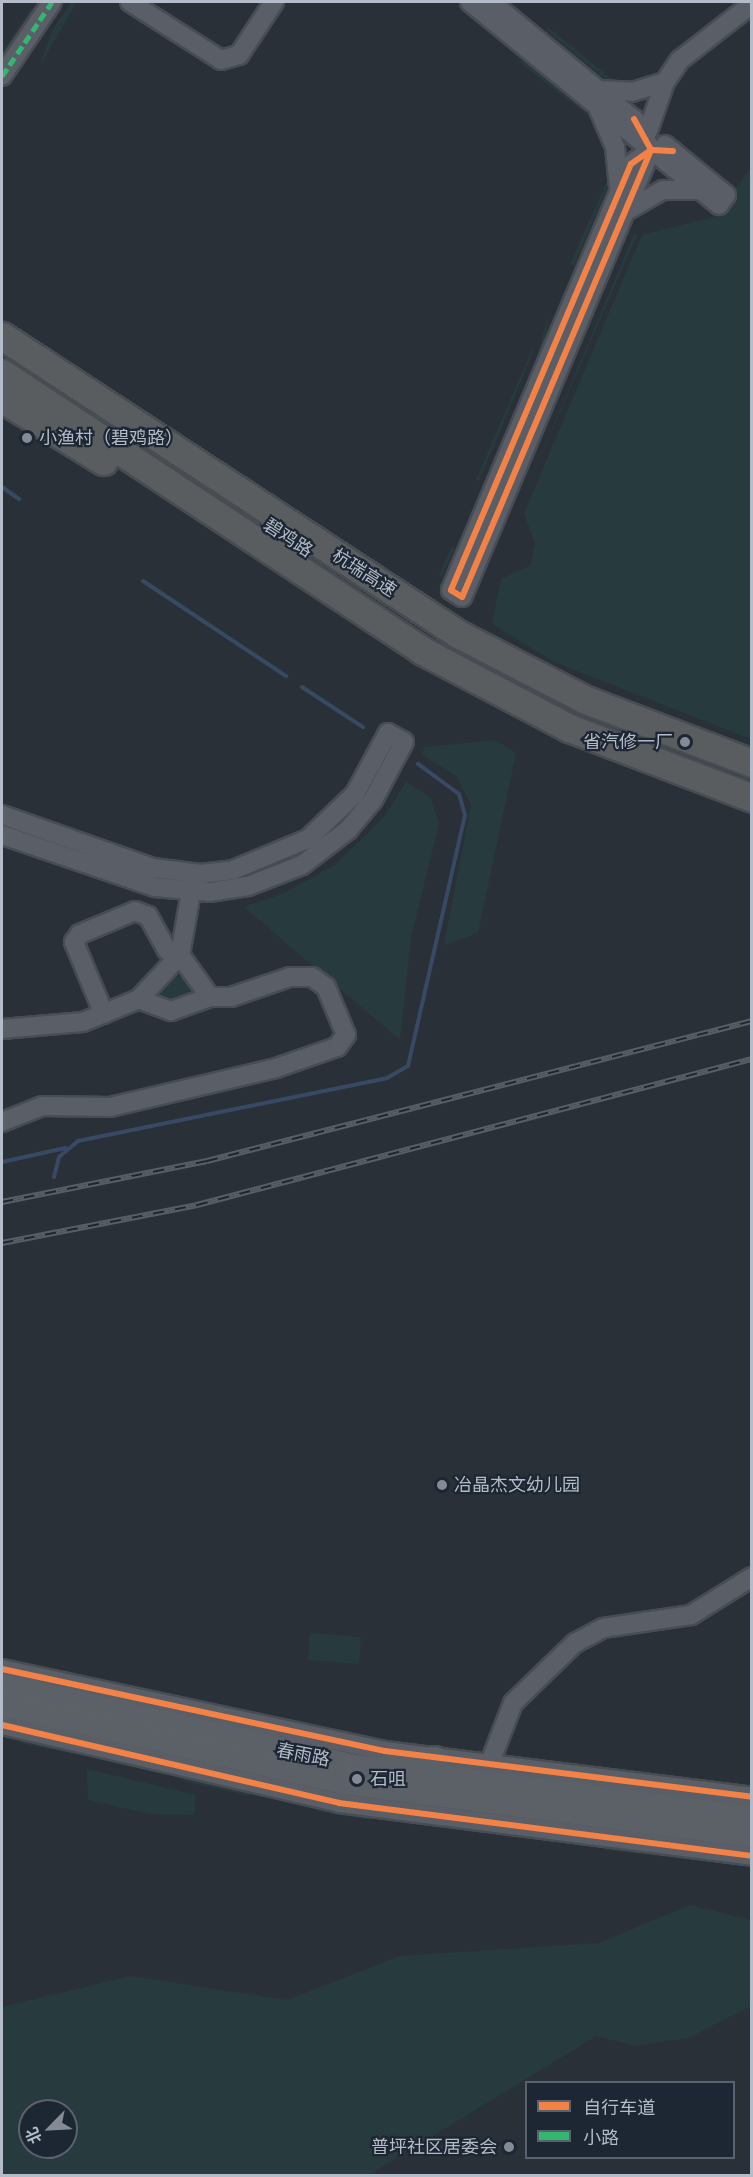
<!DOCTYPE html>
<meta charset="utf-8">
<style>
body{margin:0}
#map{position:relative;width:753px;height:2177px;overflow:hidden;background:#2a3038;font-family:"PT Sans Narrow","Noto Sans SC",sans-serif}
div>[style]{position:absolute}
.green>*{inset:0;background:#273a3e}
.stream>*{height:4px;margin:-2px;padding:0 2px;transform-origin:2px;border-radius:2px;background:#384963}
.roads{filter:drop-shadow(2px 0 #484c53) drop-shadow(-2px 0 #484c53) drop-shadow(0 2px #484c53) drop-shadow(0 -2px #484c53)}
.minor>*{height:18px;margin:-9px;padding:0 9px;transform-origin:9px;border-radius:9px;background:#5a5e66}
.major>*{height:22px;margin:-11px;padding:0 11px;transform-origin:11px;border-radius:11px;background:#5c6168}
.highway>*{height:27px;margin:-13.5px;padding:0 13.5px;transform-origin:13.5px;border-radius:13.5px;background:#5a5d60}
.rail>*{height:6px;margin-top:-3px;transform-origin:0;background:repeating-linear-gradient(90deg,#1d2633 0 11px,#595d64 0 22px);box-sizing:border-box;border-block:2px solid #595d64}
.quiet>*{height:4.5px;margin-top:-2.25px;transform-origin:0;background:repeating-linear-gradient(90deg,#33b770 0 9px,transparent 0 13.5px)}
.cycleway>*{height:6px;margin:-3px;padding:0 3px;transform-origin:3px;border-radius:3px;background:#f48246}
.dots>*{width:16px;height:16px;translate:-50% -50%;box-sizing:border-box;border:3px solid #1d2633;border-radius:50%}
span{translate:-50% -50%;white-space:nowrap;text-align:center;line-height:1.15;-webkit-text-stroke:4.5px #1d2633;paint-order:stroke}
.poi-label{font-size:18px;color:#b4bcc9}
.left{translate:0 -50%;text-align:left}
.right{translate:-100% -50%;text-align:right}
.street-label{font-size:18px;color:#b4bcc9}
.frame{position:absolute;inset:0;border:3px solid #b4bcc9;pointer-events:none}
.legend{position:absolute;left:525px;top:2081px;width:210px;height:78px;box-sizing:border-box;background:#1d2633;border:2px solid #59626f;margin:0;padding:8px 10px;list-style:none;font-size:18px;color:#b4bcc9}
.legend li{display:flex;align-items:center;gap:12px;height:30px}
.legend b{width:30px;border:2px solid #59626f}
.north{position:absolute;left:18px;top:2099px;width:60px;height:60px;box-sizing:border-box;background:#1d2633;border:2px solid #59626f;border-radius:50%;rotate:246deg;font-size:16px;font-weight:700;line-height:24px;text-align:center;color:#b4bcc9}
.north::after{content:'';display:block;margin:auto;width:21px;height:27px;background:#848b96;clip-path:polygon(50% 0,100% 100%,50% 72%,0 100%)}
</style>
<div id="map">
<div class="green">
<i style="clip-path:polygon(71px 2px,77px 2px,39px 67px,52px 31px)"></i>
<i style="clip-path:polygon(31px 9px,33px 12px,2px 59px,2px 51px)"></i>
<i style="clip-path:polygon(548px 27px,619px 85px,616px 88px,546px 30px)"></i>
<i style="clip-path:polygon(522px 59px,591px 117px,592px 119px,519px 62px)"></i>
<i style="clip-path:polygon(751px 168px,751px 739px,554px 662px,492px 624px,501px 579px,530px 566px,535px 544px,524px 513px,642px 235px,714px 217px)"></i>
<i style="clip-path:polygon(607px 181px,609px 184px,574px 266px,570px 264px)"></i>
<i style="clip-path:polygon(634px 214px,635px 217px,509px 512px,630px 215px)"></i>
<i style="clip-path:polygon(634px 234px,637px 235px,517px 512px)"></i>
<i style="clip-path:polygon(548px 316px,546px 345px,486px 486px,537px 357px)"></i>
<i style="clip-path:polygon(532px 349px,534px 350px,479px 481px,476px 480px)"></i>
<i style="clip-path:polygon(451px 547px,455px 549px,441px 578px,439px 575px)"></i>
<i style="clip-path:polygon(495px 740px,516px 753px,478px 933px,444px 945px,471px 805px,456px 776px,421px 754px,425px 747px)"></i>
<i style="clip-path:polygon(406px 782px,430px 797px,439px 823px,411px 938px,400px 1040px,244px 907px,282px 894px,335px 865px,384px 817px)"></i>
<i style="clip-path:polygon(177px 976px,186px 976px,200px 995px,189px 1005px,152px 1000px,154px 991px)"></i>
<i style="clip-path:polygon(310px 1633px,361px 1637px,359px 1664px,308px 1660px)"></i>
<i style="clip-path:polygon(24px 1739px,72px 1751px,74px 1754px,19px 1743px)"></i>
<i style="clip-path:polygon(87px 1769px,196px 1795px,194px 1815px,150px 1814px,88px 1800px)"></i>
<i style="clip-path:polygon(184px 1777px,249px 1793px,249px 1796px,183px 1781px)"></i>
<i style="clip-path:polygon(317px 1807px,369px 1817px,369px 1820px,316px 1811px)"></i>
<i style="clip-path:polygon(605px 1847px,694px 1858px,694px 1860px,604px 1850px)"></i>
<i style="clip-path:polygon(evenodd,690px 1905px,751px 1920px,751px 2006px,688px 2038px,636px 2046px,596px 2036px,369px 2175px,2px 2175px,2px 2007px,130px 1976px,287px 2000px,400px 1956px,599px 1943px,690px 1905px,30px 2111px,66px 2111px,66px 2147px,30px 2147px,30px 2111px)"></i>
</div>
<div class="stream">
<i style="left:2px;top:487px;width:21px;rotate:35deg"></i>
<i style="left:143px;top:581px;width:172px;rotate:33.6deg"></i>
<i style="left:302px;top:687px;width:73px;rotate:33.3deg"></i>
<i style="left:2px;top:1162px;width:65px;rotate:-12.5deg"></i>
<i style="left:54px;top:1177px;width:21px;rotate:-76deg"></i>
<i style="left:59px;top:1157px;width:25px;rotate:-40deg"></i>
<i style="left:78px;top:1141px;width:315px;rotate:-11.5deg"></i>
<i style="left:387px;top:1078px;width:24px;rotate:-30deg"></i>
<i style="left:408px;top:1066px;width:257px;rotate:-77.2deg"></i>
<i style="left:465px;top:815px;width:22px;rotate:-106deg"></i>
<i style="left:459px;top:794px;width:51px;rotate:-143.8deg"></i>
</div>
<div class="roads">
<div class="minor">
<i style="left:130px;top:2px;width:108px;rotate:32.5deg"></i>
<i style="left:221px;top:60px;width:19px;rotate:-16deg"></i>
<i style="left:239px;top:55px;width:64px;rotate:-56.6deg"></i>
<i style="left:470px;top:2px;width:321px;rotate:39.2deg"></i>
<i style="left:719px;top:205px;width:12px;rotate:-55deg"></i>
<i style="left:726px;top:195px;width:79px;rotate:-140.7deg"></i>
<i style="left:491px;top:2px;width:195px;rotate:39.4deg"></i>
<i style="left:2px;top:76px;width:89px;rotate:-56deg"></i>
<i style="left:599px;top:90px;width:33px;rotate:3deg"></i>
<i style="left:632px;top:92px;width:34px;rotate:-17deg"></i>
<i style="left:599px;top:110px;width:40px;rotate:66.6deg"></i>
<i style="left:615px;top:147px;width:40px;rotate:84.3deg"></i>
<i style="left:634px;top:119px;width:35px;rotate:61deg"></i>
<i style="left:651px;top:150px;width:485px;rotate:112.9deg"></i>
<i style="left:462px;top:597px;width:13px;rotate:-148deg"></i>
<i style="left:451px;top:590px;width:462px;rotate:-67.1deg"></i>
<i style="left:631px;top:164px;width:24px;rotate:-35deg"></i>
<i style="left:651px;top:150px;width:22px;rotate:3deg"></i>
<i style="left:648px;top:131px;width:52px;rotate:-70.9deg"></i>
<i style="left:665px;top:82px;width:27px;rotate:-56deg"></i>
<i style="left:680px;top:60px;width:91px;rotate:-37.9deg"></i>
<i style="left:626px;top:211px;width:43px;rotate:-29.6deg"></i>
<i style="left:663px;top:190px;width:35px"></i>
<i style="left:2px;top:815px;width:160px;rotate:19.3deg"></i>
<i style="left:153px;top:868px;width:48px;rotate:7.1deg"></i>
<i style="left:201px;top:874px;width:32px;rotate:-7deg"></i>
<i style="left:233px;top:870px;width:81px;rotate:-22.5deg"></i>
<i style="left:308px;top:839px;width:65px;rotate:-43.8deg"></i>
<i style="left:355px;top:794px;width:69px;rotate:-61.6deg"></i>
<i style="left:388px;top:733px;width:18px;rotate:29deg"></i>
<i style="left:404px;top:742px;width:66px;rotate:118.1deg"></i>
<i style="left:373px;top:800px;width:38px;rotate:130deg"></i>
<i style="left:349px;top:829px;width:59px;rotate:142.5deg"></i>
<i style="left:302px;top:865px;width:58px;rotate:158.7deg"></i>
<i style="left:248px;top:886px;width:38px;rotate:171deg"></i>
<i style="left:210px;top:892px;width:55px;rotate:-174.8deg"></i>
<i style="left:155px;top:887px;width:162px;rotate:-161.2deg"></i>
<i style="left:139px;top:999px;width:34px;rotate:21deg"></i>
<i style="left:171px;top:1011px;width:41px;rotate:-19.7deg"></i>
<i style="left:2px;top:1029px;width:81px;rotate:-4.9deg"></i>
<i style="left:83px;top:1022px;width:61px;rotate:-22.3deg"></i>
<i style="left:139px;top:999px;width:60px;rotate:-47deg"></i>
<i style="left:180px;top:955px;width:64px;rotate:-80.1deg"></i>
<i style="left:2px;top:1122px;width:43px;rotate:-21.8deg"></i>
<i style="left:42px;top:1106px;width:68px;rotate:0.8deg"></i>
<i style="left:110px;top:1107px;width:171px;rotate:-13.2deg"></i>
<i style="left:276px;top:1068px;width:65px;rotate:-19deg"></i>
<i style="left:337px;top:1047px;width:15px;rotate:-53deg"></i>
<i style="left:346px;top:1035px;width:52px;rotate:-112.6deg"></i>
<i style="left:326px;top:987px;width:17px;rotate:-144deg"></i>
<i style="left:312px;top:977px;width:22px;rotate:180deg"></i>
<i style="left:290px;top:977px;width:62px;rotate:161.3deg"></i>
<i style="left:231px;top:997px;width:21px;rotate:180deg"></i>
<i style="left:210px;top:997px;width:52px;rotate:-125.5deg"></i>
<i style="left:180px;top:955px;width:14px;rotate:-159deg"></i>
<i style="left:167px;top:950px;width:39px;rotate:-119deg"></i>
<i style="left:148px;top:916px;width:14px;rotate:-159deg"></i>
<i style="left:135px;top:911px;width:60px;rotate:157.3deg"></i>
<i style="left:80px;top:934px;width:10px;rotate:127deg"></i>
<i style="left:74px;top:942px;width:78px;rotate:67.4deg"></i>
<i style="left:2px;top:1669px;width:392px;rotate:12.1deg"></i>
<i style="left:385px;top:1751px;width:370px;rotate:7.1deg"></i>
<i style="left:2px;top:1725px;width:346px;rotate:13deg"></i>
<i style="left:339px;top:1803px;width:416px;rotate:7.3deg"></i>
<i style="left:489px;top:1765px;width:66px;rotate:-68.8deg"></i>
<i style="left:513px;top:1703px;width:86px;rotate:-44.1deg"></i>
<i style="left:575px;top:1643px;width:32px;rotate:-28deg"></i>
<i style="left:603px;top:1628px;width:89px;rotate:-8.4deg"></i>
<i style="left:691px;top:1615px;width:72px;rotate:-31.9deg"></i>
</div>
<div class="major">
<i style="left:2px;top:1685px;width:363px;rotate:12.9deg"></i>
<i style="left:356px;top:1766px;width:399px;rotate:7.3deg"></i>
<i style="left:2px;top:1705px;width:349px;rotate:12.9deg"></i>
<i style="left:342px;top:1783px;width:413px;rotate:7.4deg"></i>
<i style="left:395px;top:1762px;width:41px;rotate:-5.6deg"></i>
</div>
<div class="highway">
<i style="left:2px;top:336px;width:545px;rotate:33.16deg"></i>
<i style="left:458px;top:634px;width:144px;rotate:27.3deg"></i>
<i style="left:586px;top:700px;width:178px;rotate:20.8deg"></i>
<i style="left:2px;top:373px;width:505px;rotate:33.44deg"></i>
<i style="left:423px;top:651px;width:165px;rotate:27.8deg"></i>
<i style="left:569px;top:728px;width:196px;rotate:20.9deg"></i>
<i style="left:2px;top:399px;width:119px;rotate:31.5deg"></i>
</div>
</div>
<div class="rail">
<i style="left:2px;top:1202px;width:209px;rotate:-11.3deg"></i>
<i style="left:207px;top:1161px;width:563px;rotate:-14.41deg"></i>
<i style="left:2px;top:1243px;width:199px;rotate:-11deg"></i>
<i style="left:197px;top:1205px;width:574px;rotate:-14.74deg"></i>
</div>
<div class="quiet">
<i style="left:2px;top:76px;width:89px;rotate:-56deg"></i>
</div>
<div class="cycleway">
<i style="left:634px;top:119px;width:35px;rotate:61deg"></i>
<i style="left:651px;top:150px;width:485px;rotate:112.9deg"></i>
<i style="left:462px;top:597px;width:13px;rotate:-148deg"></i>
<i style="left:451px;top:590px;width:462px;rotate:-67.1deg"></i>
<i style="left:631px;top:164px;width:24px;rotate:-35deg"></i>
<i style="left:651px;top:150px;width:22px;rotate:3deg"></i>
<i style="left:2px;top:1669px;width:392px;rotate:12.1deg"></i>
<i style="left:385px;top:1751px;width:370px;rotate:7.1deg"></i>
<i style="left:2px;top:1725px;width:346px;rotate:13deg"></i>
<i style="left:339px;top:1803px;width:416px;rotate:7.3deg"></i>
</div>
<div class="dots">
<i style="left:27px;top:438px;background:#848b96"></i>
<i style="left:685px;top:742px;background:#848b96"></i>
<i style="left:442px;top:1485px;background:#848b96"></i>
<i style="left:357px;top:1779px;background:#848b96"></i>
<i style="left:509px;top:2147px;background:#848b96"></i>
</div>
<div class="poi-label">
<span class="left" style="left:39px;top:438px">小渔村（碧鸡路）</span>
<span class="right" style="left:673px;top:742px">省汽修一厂</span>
<span class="left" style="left:454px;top:1485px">冶晶杰文幼儿园</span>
<span class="left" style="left:370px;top:1779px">石咀</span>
<span class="right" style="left:497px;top:2147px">普坪社区居委会</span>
</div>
<div class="street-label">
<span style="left:288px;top:538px;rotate:33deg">碧鸡路</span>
<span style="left:364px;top:573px;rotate:33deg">杭瑞高速</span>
<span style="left:303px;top:1755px;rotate:11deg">春雨路</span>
</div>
<div class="frame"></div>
<ul class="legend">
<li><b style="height:8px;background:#f48246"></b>自行车道</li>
<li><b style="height:8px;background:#33b770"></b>小路</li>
</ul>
<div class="north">北</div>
</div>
